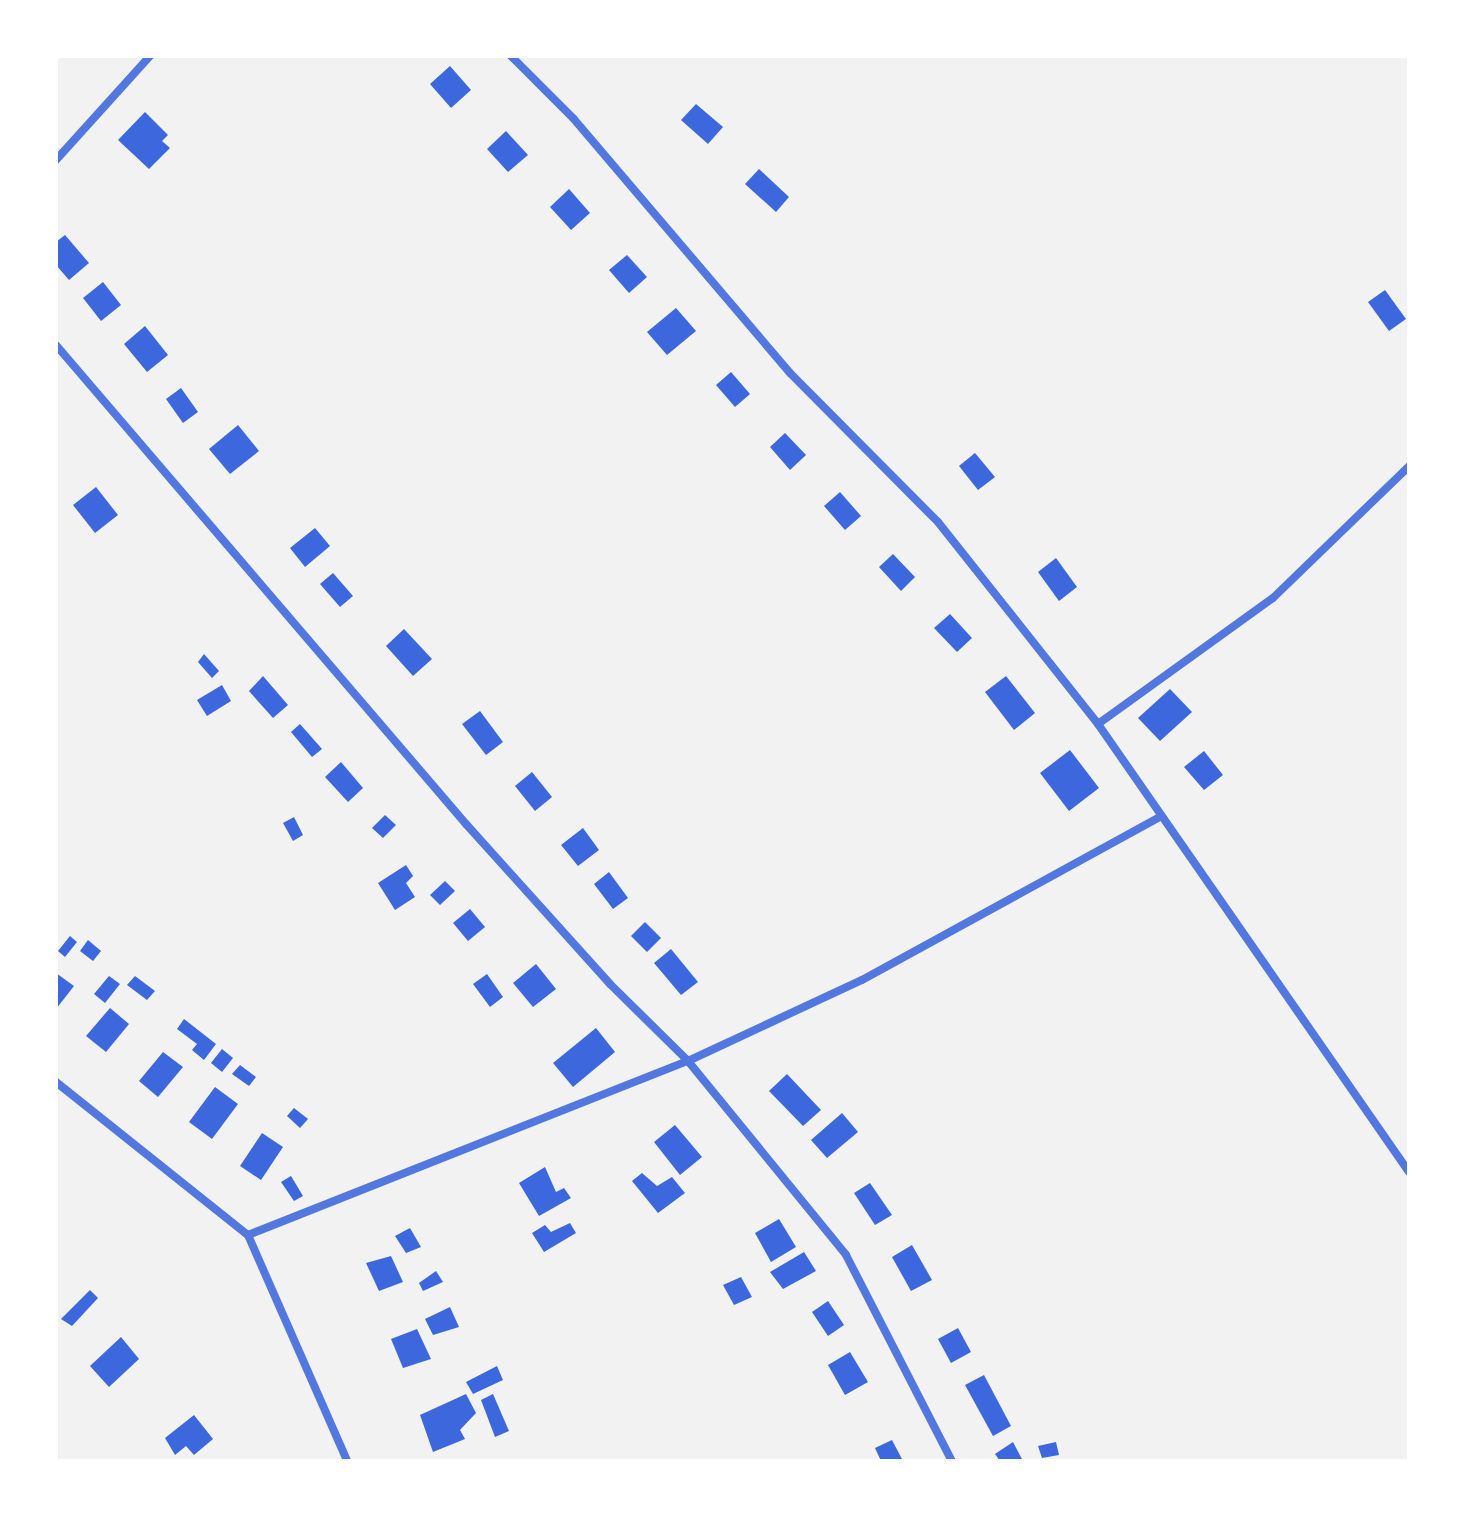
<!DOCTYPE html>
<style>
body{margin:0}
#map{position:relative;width:1465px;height:1517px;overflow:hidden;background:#f2f2f2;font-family:"Times New Roman",serif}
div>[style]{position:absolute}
.building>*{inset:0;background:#3d67dc}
.minor>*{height:8px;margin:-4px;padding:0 4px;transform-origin:4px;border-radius:4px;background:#5277de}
span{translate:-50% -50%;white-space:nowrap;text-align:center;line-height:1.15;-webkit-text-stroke:7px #fff;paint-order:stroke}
.frame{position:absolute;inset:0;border:58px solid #fff;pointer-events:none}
</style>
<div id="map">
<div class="building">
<i style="clip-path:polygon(450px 66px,471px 90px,451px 108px,430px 84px)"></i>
<i style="clip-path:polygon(696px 104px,723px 127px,708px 144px,681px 120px)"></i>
<i style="clip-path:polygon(145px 112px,168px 135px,162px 141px,170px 148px,149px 169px,118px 140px)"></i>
<i style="clip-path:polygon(506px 131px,528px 155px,508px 172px,487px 149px)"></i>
<i style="clip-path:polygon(759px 169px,789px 197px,776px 212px,745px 184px)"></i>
<i style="clip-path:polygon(569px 189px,590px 213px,571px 230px,550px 207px)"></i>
<i style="clip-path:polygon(65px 235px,89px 263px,69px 280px,56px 265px,56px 242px)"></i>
<i style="clip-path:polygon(627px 255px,647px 277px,629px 293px,609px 270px)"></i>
<i style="clip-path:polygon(103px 282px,121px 305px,101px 321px,83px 298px)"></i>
<i style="clip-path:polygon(1385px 290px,1406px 319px,1389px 331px,1368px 302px)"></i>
<i style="clip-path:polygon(676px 308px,696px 331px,667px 355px,647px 332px)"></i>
<i style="clip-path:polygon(145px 326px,168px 355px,147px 372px,124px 344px)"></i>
<i style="clip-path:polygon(731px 372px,750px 394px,735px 407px,716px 385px)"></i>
<i style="clip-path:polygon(181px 388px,198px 412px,183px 423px,166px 399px)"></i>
<i style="clip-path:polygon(238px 425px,259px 451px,230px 474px,209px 449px)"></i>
<i style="clip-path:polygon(785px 433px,806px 455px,790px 470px,770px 447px)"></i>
<i style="clip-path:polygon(975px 453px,995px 477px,978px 490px,959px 466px)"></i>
<i style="clip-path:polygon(96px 487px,118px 515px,95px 533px,73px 505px)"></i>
<i style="clip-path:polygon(840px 492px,861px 516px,845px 530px,824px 506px)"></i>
<i style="clip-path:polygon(315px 528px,330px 546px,305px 567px,290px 548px)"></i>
<i style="clip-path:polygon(893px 554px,915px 577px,901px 591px,879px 567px)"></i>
<i style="clip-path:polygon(1056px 558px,1077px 587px,1059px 601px,1038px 572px)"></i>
<i style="clip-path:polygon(333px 573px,353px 596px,340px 607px,320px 584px)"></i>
<i style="clip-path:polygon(950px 614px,972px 638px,957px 652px,934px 628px)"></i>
<i style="clip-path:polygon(404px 629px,432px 659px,413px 676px,386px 646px)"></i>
<i style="clip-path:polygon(204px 654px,219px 671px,212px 678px,198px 662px)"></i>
<i style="clip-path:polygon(263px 676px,288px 705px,273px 718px,249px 691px)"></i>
<i style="clip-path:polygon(1006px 676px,1035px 713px,1014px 730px,985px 692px)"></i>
<i style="clip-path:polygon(222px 685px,231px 701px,207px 716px,197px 700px)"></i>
<i style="clip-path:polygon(1170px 689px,1192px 712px,1160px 741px,1138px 718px)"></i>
<i style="clip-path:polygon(480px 711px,503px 742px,486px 755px,462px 724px)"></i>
<i style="clip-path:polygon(300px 724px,322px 749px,312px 757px,291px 732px)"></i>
<i style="clip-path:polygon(1070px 750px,1099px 788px,1069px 811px,1040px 773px)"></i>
<i style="clip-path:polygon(1204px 751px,1223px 775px,1204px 790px,1184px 767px)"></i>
<i style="clip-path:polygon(341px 762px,363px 788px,348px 802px,325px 777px)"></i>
<i style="clip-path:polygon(532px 772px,552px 797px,535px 811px,515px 786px)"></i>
<i style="clip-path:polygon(385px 815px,396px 825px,383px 838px,372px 828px)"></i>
<i style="clip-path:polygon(294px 817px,303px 835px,293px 841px,283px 823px)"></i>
<i style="clip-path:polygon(583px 828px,599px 850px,578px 866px,561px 845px)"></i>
<i style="clip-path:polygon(406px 865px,413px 876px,406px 883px,415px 897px,395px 910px,378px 883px)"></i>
<i style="clip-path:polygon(609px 872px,628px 898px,613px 909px,594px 884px)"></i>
<i style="clip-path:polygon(445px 881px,455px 891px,440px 905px,430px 895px)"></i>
<i style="clip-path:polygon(470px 909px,485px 927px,468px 941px,453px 923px)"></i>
<i style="clip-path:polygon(645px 922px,661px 938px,647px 952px,631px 936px)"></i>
<i style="clip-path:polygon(70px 936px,77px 942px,65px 957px,58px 951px)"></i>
<i style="clip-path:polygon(88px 940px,101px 951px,93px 961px,80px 951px)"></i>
<i style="clip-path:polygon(671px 949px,698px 982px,681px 995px,654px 963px)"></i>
<i style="clip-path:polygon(536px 964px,556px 989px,533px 1007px,513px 983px)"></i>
<i style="clip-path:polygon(56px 973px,74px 986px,56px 1009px)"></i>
<i style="clip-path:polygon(487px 974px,503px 997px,490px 1007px,473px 984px)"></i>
<i style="clip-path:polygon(109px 976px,120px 984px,105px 1003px,94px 994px)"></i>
<i style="clip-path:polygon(135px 976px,155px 991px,147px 1000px,127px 985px)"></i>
<i style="clip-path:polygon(110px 1008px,129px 1024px,106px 1052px,86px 1036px)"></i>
<i style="clip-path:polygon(184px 1019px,216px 1044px,204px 1060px,192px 1050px,197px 1044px,177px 1029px)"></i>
<i style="clip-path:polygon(596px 1028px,615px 1052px,573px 1087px,553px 1063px)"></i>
<i style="clip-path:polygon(222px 1049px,233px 1058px,222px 1072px,211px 1063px)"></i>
<i style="clip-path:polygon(163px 1052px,183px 1067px,158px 1097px,139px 1081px)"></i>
<i style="clip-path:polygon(240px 1065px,256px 1077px,249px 1086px,232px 1074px)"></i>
<i style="clip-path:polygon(787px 1074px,821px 1110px,803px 1126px,769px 1091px)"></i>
<i style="clip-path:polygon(215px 1087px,238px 1104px,212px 1139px,189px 1122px)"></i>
<i style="clip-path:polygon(294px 1108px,308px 1119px,300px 1128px,287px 1116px)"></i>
<i style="clip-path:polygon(842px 1113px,858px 1132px,827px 1158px,811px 1140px)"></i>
<i style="clip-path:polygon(675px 1125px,702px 1157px,680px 1175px,654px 1142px)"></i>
<i style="clip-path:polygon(262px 1133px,283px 1147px,261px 1180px,240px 1166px)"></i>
<i style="clip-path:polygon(545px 1167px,556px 1192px,564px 1188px,571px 1198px,539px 1216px,519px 1183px)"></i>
<i style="clip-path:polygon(642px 1173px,657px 1186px,672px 1177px,685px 1193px,658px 1213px,632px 1181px)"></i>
<i style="clip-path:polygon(291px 1176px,303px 1196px,294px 1201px,281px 1182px)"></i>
<i style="clip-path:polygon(870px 1183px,892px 1215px,875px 1225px,854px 1193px)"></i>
<i style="clip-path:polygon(779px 1219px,796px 1247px,771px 1262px,755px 1233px)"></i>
<i style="clip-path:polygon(570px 1223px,576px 1233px,544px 1252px,532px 1233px,545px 1225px,551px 1232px)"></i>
<i style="clip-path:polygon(410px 1228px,421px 1247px,406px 1253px,395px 1236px)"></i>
<i style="clip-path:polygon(912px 1245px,932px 1280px,911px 1291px,892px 1257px)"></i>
<i style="clip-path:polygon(804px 1252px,816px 1271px,783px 1289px,770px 1272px)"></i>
<i style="clip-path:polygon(391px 1256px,403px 1282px,379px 1291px,366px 1263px)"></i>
<i style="clip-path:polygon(436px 1271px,443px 1282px,423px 1291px,419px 1283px)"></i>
<i style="clip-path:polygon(741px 1277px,752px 1297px,734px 1305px,723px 1285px)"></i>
<i style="clip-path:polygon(90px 1290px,98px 1298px,72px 1326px,61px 1319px)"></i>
<i style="clip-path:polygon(828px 1301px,844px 1325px,828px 1336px,812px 1312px)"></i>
<i style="clip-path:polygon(450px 1307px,459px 1327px,433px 1335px,425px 1319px)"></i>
<i style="clip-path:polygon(958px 1328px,971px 1352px,951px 1363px,938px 1339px)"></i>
<i style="clip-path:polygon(417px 1329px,431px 1359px,403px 1368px,391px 1339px)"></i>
<i style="clip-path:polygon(121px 1337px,139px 1359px,109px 1387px,90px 1366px)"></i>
<i style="clip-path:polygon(850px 1352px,868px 1382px,845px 1395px,828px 1365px)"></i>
<i style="clip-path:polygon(497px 1366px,503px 1380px,473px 1394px,466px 1382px)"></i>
<i style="clip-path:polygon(984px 1375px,1011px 1426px,993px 1436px,965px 1385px)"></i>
<i style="clip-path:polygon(466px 1394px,476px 1413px,460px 1430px,465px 1439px,433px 1452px,420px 1415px)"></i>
<i style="clip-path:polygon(493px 1394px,509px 1431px,495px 1437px,481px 1400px)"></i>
<i style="clip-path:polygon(194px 1415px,213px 1439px,194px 1455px,186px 1446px,175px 1455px,165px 1438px)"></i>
<i style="clip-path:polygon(892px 1440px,903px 1461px,881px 1461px,875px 1448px)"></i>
<i style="clip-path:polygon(1013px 1442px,1023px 1461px,1000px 1461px,995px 1454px)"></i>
<i style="clip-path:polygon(1056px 1442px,1059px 1455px,1042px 1458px,1038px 1446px)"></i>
</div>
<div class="minor">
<i style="left:511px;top:56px;width:88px;rotate:45deg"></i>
<i style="left:573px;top:118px;width:335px;rotate:49.6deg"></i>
<i style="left:790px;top:373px;width:210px;rotate:45.2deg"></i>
<i style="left:938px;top:522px;width:258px;rotate:51.6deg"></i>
<i style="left:1098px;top:724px;width:545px;rotate:55.23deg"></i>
<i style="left:56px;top:160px;width:140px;rotate:-47.9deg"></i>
<i style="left:56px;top:345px;width:631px;rotate:49.44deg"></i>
<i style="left:466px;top:824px;width:215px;rotate:48deg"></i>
<i style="left:610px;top:984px;width:110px;rotate:44.6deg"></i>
<i style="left:688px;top:1061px;width:250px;rotate:50.8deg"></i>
<i style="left:846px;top:1255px;width:232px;rotate:62.8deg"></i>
<i style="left:1098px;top:724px;width:216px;rotate:-35.8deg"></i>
<i style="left:1273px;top:598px;width:190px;rotate:-44.1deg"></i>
<i style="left:56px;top:1082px;width:246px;rotate:38.6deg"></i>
<i style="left:248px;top:1235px;width:247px;rotate:66.3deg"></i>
<i style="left:248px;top:1235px;width:473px;rotate:-21.6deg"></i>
<i style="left:688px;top:1061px;width:192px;rotate:-25deg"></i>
<i style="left:862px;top:980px;width:340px;rotate:-28.7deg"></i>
</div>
<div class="frame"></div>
</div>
